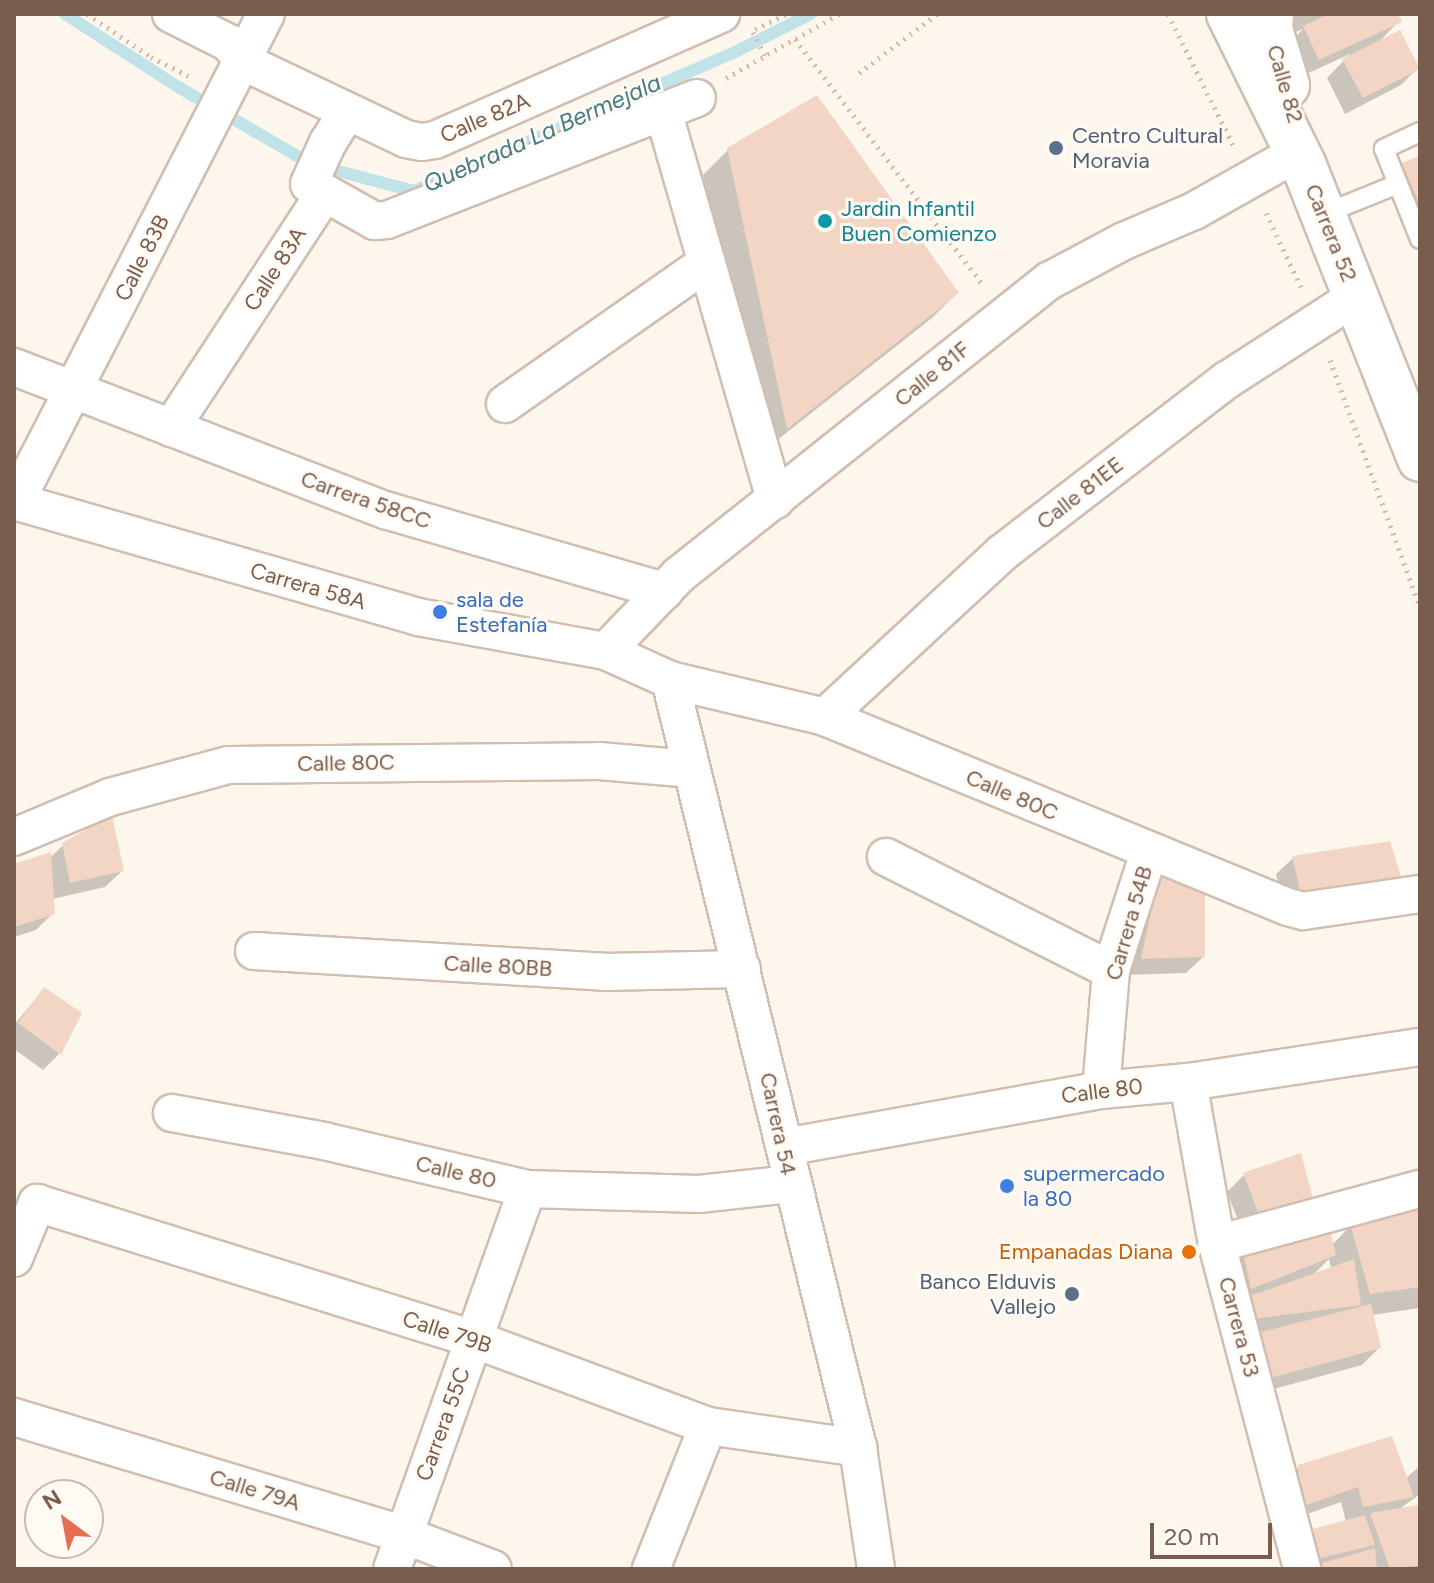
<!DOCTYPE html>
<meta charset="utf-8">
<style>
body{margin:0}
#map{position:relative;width:1434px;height:1583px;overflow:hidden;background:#fdf6ec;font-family:Figtree,sans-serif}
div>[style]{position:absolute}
.shadow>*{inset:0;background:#0003}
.stream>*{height:12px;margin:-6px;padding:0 6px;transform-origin:6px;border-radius:6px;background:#bfe3e8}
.building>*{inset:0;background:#f3d5c3}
.path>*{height:5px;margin-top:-2.5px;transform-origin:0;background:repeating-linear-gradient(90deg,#d9b8a5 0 2px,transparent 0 8px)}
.roads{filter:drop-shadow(2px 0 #d1beb0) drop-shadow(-2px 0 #d1beb0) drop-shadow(0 2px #d1beb0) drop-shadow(0 -2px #d1beb0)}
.lane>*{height:18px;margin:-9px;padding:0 9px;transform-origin:9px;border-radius:9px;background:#fff}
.street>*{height:36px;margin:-18px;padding:0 18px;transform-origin:18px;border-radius:18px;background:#fff}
.secondary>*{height:44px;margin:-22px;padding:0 22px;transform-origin:22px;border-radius:22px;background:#fff}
.dots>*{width:22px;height:22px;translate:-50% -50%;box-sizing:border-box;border:4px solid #fffaf3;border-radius:50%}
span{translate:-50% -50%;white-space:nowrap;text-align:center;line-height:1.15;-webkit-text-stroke:6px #fffaf3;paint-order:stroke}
.street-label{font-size:22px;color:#7a5c4d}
.service-label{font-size:22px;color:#4e5e75}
.left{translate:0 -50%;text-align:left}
.right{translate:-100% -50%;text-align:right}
.culture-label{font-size:22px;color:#0d838f}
.shop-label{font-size:22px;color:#366cbe}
.food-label{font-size:22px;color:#c56008}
.water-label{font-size:24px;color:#437c86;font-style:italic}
.frame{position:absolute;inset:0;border:16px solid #7a5c4d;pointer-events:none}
.north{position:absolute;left:24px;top:1479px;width:80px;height:80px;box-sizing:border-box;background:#fffaf3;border:2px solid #cabbb1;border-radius:50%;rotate:328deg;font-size:22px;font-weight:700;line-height:32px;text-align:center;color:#7a5c4d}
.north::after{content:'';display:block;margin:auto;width:28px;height:36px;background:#e76f51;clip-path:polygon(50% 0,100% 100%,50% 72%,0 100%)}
.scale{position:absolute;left:1150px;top:1523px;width:122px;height:36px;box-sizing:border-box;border:4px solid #7a5c4d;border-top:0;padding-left:10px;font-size:24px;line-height:28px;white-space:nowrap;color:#7a5c4d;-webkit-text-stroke:6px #fffaf3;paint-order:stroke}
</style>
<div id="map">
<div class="shadow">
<i style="clip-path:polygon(1283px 14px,1396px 14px,1399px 21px,1379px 42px,1418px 68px,1401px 85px,1345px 114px,1327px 78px,1350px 54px,1302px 76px,1288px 45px,1303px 29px,1293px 33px)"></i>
<i style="clip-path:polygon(728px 150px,957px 293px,932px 318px,762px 452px,703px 175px)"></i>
<i style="clip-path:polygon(1420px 158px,1420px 231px,1396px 173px)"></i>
<i style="clip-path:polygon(1389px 843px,1286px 919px,1276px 874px,1293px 858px)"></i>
<i style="clip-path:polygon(63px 845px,122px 871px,105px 887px,52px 899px,53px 913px,36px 930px,14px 937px,14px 866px,49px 859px)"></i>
<i style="clip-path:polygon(1160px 875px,1203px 957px,1186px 973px,1126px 975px)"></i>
<i style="clip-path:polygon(44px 989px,59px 1054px,43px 1070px,14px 1049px,14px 1025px)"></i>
<i style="clip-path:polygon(1300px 1155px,1245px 1238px,1227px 1192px,1244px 1175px)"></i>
<i style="clip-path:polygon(evenodd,1420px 1203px,1420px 1308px,1372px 1315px,1379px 1348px,1362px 1365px,1255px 1394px,1260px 1332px,1237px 1335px,1234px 1314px,1251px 1297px,1235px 1304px,1227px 1271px,1244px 1254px,1332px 1245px,1351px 1225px,1420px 1203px,1329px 1259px,1331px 1269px,1312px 1276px,1329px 1259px)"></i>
<i style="clip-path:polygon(1420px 1466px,1420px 1494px,1398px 1510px,1420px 1505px,1420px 1569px,1291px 1569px,1346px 1522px,1341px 1502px,1285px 1522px,1282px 1484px,1299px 1467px,1405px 1479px)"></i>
</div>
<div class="stream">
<i style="left:65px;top:14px;width:137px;rotate:32.8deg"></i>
<i style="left:180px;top:88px;width:151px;rotate:30.1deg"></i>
<i style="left:311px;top:164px;width:106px;rotate:14.7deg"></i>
<i style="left:414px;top:191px;width:345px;rotate:-23.4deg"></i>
<i style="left:731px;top:54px;width:89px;rotate:-26.6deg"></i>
</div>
<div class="building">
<i style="clip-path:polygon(1329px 14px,1398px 14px,1402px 22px,1319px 60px,1303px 26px)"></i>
<i style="clip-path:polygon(1400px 30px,1420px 69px,1363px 98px,1342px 59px)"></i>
<i style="clip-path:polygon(817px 95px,959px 293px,787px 429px,727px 148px)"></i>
<i style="clip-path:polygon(1420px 156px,1420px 205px,1402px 163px)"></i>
<i style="clip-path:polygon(112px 815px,124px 871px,70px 883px,62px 843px)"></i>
<i style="clip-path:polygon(1390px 841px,1404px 886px,1303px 903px,1292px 856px)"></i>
<i style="clip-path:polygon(51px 852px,55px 914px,14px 927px,14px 864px)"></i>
<i style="clip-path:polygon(1159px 873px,1205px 881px,1205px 957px,1141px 959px)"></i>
<i style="clip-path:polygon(44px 987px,82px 1013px,61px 1055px,18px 1023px)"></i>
<i style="clip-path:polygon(1301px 1153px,1315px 1206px,1262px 1223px,1243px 1173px)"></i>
<i style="clip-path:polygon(1420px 1201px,1420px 1287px,1370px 1294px,1350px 1224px)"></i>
<i style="clip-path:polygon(1328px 1222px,1336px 1255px,1251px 1289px,1243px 1252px)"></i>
<i style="clip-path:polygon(1354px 1259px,1361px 1305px,1253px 1319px,1250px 1296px)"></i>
<i style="clip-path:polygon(1371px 1304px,1381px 1348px,1271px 1378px,1257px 1333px)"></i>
<i style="clip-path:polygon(1392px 1436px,1414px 1497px,1363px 1507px,1358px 1487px,1301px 1507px,1298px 1465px)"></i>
<i style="clip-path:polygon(1418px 1505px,1420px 1565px,1390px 1569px,1370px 1513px)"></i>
<i style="clip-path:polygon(1365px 1515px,1375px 1545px,1308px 1561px,1305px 1531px)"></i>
<i style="clip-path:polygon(1375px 1548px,1377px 1569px,1320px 1569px,1319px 1564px)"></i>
</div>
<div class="path">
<i style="left:87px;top:14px;width:77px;rotate:33.9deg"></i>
<i style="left:151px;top:57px;width:45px;rotate:26.6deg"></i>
<i style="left:1168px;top:14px;width:148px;rotate:63.6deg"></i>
<i style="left:755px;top:29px;width:35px;rotate:-25deg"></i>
<i style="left:753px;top:32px;width:27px;rotate:63deg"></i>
<i style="left:795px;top:39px;width:311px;rotate:52.6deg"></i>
<i style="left:859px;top:73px;width:98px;rotate:-37.1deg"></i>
<i style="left:726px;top:78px;width:130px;rotate:-29.5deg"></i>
<i style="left:1266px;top:213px;width:82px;rotate:64.7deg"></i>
<i style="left:1330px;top:360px;width:263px;rotate:70deg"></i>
</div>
<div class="roads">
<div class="lane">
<i style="left:1420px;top:132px;width:40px;rotate:155deg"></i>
<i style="left:1384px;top:149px;width:97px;rotate:68.2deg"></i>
<i style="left:1324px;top:214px;width:80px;rotate:-22.1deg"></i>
</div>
<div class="street">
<i style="left:171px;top:14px;width:65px;rotate:26.6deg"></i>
<i style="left:229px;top:43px;width:24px;rotate:52deg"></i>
<i style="left:244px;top:62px;width:179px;rotate:25.4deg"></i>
<i style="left:406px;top:139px;width:16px;rotate:11deg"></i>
<i style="left:422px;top:142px;width:13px;rotate:-9deg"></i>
<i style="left:435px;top:140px;width:313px;rotate:-23.8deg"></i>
<i style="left:663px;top:111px;width:405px;rotate:73.9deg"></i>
<i style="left:347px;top:112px;width:36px;rotate:122deg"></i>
<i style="left:328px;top:142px;width:46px;rotate:114.3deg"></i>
<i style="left:309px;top:184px;width:76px;rotate:29.3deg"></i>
<i style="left:375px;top:221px;width:12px;rotate:-5deg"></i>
<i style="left:387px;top:220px;width:333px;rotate:-21.5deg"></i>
<i style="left:14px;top:367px;width:398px;rotate:21.1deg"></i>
<i style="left:385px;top:510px;width:291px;rotate:16.2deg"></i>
<i style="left:505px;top:404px;width:246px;rotate:-35deg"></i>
<i style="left:171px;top:428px;width:280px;rotate:-56.8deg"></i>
<i style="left:14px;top:501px;width:420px;rotate:16deg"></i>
<i style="left:418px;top:617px;width:191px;rotate:10.3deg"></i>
<i style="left:606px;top:651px;width:70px;rotate:24.4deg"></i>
<i style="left:670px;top:680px;width:159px;rotate:13.4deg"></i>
<i style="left:825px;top:717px;width:500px;rotate:22.31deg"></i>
<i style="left:1288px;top:907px;width:16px;rotate:15deg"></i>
<i style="left:1303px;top:911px;width:118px;rotate:-8.3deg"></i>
<i style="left:16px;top:501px;width:547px;rotate:-62.83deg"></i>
<i style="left:606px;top:651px;width:105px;rotate:-46.2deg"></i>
<i style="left:679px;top:575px;width:473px;rotate:-38.5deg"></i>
<i style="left:1049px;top:281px;width:85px;rotate:-28.1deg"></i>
<i style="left:1124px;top:241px;width:76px;rotate:-23.2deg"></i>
<i style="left:1194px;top:211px;width:118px;rotate:-29.4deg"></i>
<i style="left:670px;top:680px;width:791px;rotate:76.24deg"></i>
<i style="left:858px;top:1448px;width:122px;rotate:81.5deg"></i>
<i style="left:825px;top:717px;width:241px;rotate:-42.8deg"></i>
<i style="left:1002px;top:553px;width:284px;rotate:-37.6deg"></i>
<i style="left:1227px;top:380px;width:155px;rotate:-32.9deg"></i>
<i style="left:14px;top:837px;width:104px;rotate:-22.6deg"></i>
<i style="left:110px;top:797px;width:123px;rotate:-15.1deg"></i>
<i style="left:229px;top:765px;width:370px;rotate:-0.6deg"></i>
<i style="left:599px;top:761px;width:91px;rotate:5deg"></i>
<i style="left:886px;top:857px;width:252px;rotate:26.7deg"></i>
<i style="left:254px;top:951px;width:351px;rotate:3.4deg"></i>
<i style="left:604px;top:972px;width:138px;rotate:-1.2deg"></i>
<i style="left:1188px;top:1082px;width:165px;rotate:79.9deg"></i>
<i style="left:1217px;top:1244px;width:336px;rotate:75.3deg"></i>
<i style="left:1101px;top:1090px;width:120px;rotate:-85.2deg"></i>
<i style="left:1111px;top:970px;width:124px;rotate:-72.1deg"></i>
<i style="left:172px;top:1113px;width:155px;rotate:10.4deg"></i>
<i style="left:324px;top:1141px;width:209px;rotate:13.3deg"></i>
<i style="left:527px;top:1189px;width:172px;rotate:1.7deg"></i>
<i style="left:699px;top:1194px;width:93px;rotate:-6.2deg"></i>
<i style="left:785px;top:1147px;width:321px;rotate:-10.2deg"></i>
<i style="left:1101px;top:1090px;width:87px;rotate:-5.3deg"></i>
<i style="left:1188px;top:1082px;width:235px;rotate:-8.6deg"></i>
<i style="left:1217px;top:1244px;width:210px;rotate:-15.2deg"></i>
<i style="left:14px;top:1258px;width:60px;rotate:-67.3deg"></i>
<i style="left:37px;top:1203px;width:457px;rotate:17.3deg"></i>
<i style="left:473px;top:1339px;width:251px;rotate:20.3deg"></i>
<i style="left:708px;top:1426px;width:152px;rotate:8.3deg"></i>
<i style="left:14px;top:1417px;width:407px;rotate:16.8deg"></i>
<i style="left:404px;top:1535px;width:95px;rotate:20.9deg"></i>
<i style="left:392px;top:1569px;width:403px;rotate:-70.4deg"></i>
<i style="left:651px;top:1569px;width:154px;rotate:-68.3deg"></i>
</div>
<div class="secondary">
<i style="left:1229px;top:14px;width:169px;rotate:63.7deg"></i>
<i style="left:1304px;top:166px;width:315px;rotate:68.4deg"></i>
<i style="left:1271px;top:14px;width:15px;rotate:94deg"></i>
<i style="left:1270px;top:29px;width:59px;rotate:73.1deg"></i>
</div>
</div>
<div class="dots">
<i style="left:1056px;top:148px;background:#5c6f8a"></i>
<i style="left:825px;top:221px;background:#0f9aa8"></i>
<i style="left:440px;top:612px;background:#3f7fe0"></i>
<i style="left:1007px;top:1186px;background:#3f7fe0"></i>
<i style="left:1189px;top:1252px;background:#e8710a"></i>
<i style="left:1072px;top:1294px;background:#5c6f8a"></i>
</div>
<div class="street-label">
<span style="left:1285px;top:84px;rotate:74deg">Calle 82</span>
<span style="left:485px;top:118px;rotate:-23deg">Calle 82A</span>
<span style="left:1331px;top:233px;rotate:68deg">Carrera 52</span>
<span style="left:142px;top:258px;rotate:-63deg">Calle 83B</span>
<span style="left:275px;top:269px;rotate:-57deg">Calle 83A</span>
<span style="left:932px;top:374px;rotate:-39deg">Calle 81F</span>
<span style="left:1080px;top:493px;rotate:-38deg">Calle 81EE</span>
<span style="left:366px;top:500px;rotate:19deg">Carrera 58CC</span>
<span style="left:308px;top:586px;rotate:16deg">Carrera 58A</span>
<span style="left:346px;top:763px;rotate:-1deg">Calle 80C</span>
<span style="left:1012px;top:795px;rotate:23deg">Calle 80C</span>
<span style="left:1129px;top:923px;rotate:-74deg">Carrera 54B</span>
<span style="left:498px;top:966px;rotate:3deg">Calle 80BB</span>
<span style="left:1102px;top:1091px;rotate:-7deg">Calle 80</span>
<span style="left:778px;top:1124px;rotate:78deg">Carrera 54</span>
<span style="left:456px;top:1172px;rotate:13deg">Calle 80</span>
<span style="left:1239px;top:1327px;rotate:75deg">Carrera 53</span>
<span style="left:447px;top:1332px;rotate:18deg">Calle 79B</span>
<span style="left:443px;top:1424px;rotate:-70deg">Carrera 55C</span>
<span style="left:255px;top:1490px;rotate:17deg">Calle 79A</span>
</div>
<div class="service-label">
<span class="left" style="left:1072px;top:148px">Centro Cultural<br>Moravia</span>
<span class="right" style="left:1056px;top:1294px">Banco Elduvis<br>Vallejo</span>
</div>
<div class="culture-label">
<span class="left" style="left:841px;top:221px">Jardin Infantil<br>Buen Comienzo</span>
</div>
<div class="shop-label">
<span class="left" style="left:456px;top:612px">sala de<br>Estefanía</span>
<span class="left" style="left:1023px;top:1186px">supermercado<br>la 80</span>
</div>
<div class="food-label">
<span class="right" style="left:1173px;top:1252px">Empanadas Diana</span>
</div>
<div class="water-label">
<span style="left:542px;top:133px;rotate:-24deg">Quebrada La Bermejala</span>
</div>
<div class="frame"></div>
<div class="north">N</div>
<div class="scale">20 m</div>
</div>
